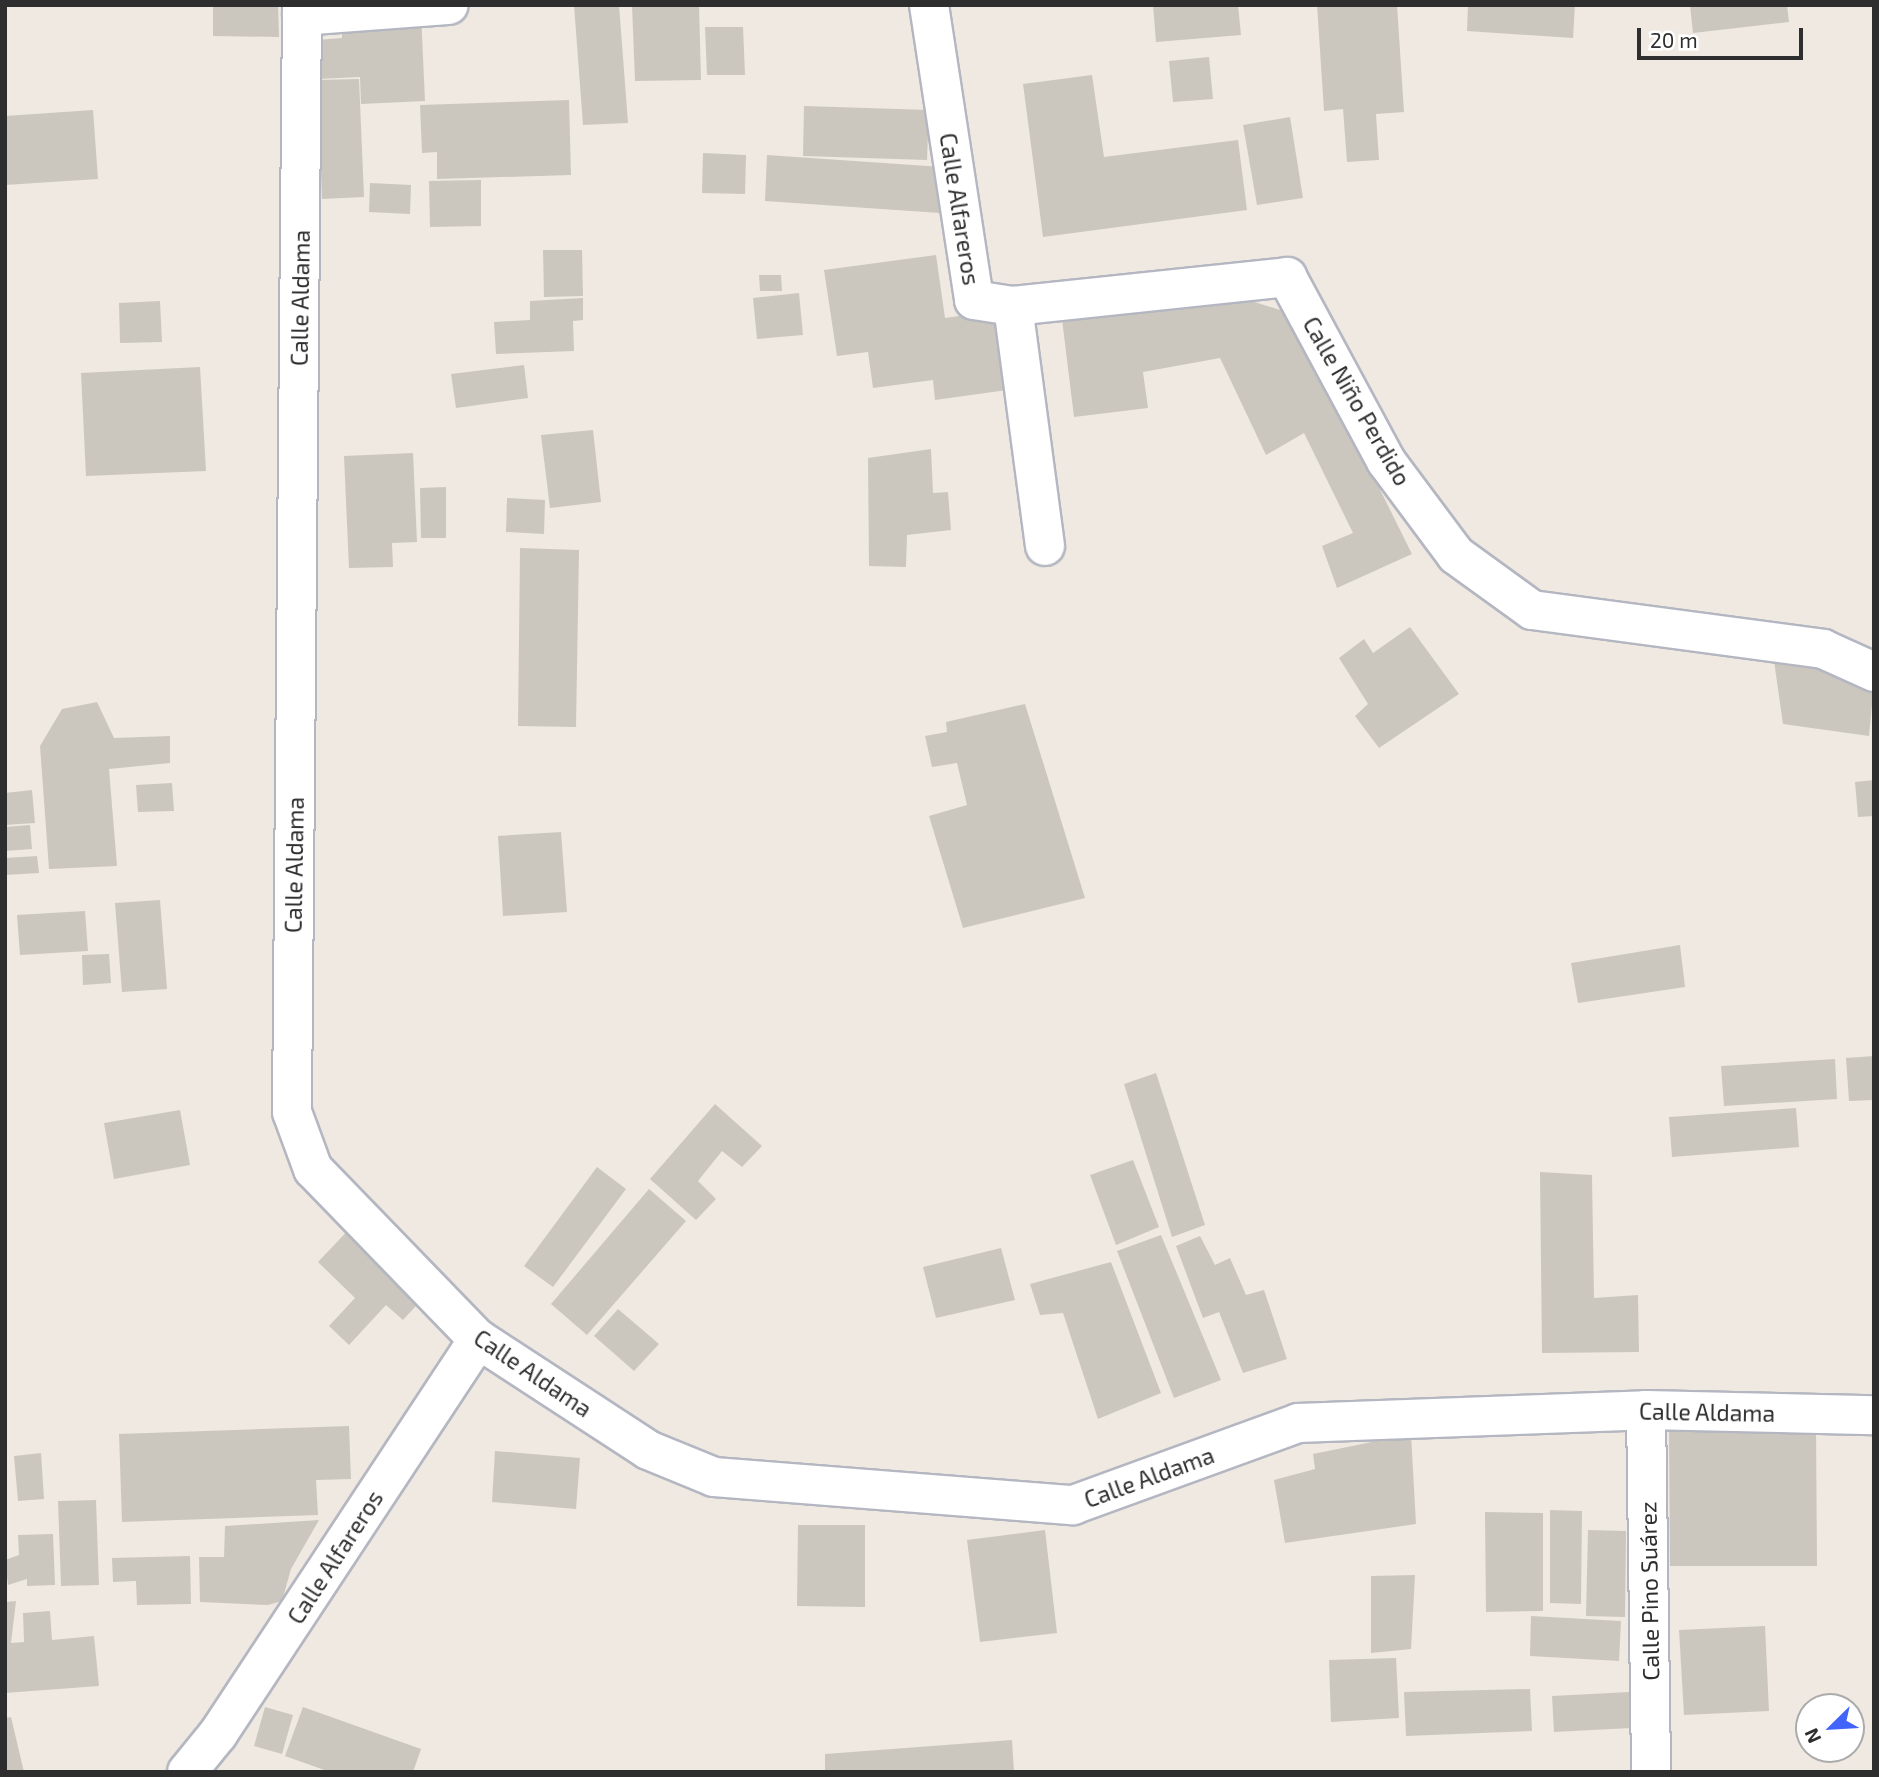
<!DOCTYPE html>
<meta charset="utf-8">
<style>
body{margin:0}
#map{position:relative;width:1879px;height:1777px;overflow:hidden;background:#efe9e1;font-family:"Exo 2",sans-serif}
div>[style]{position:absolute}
.building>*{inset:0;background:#cbc7bf}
.roads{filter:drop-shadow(2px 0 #b4b7c1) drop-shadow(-2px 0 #b4b7c1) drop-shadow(0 2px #b4b7c1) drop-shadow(0 -2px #b4b7c1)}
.street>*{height:38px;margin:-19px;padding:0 19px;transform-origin:19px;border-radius:19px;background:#fff}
span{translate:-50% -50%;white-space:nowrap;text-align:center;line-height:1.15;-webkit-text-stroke:5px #fff;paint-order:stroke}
.street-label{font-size:23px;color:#2e2e2e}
.frame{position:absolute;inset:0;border:7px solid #2e2e2e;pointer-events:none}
.north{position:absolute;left:1795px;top:1693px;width:70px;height:70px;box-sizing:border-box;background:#fff;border:2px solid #ababab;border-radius:50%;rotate:246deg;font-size:19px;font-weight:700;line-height:28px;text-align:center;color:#2e2e2e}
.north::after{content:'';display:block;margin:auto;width:24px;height:32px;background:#4264fb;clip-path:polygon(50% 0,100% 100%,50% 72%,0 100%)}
.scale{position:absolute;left:1637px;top:28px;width:166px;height:32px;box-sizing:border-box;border:4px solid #2e2e2e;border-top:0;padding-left:9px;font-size:21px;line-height:24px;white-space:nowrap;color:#2e2e2e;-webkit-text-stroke:5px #fff;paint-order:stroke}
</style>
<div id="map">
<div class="building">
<i style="clip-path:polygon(213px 5px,278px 5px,279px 37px,213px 36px)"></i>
<i style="clip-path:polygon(574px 5px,619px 5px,628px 123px,583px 125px)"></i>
<i style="clip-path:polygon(632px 5px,699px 5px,701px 80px,635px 81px)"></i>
<i style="clip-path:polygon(1153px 5px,1238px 5px,1241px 35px,1156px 42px)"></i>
<i style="clip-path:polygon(1317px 5px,1397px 5px,1404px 112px,1376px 114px,1379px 160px,1347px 162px,1343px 109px,1324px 111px)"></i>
<i style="clip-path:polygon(1468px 5px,1575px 5px,1573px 38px,1467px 31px)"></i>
<i style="clip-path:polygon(1690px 5px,1787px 5px,1789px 22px,1693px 33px)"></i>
<i style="clip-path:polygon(421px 13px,425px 101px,361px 104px,360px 77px,318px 79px,316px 40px,342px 38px,342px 17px)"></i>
<i style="clip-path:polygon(705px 27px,743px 27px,745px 75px,707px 75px)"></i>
<i style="clip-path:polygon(1209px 57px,1213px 99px,1173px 102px,1169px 61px)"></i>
<i style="clip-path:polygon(1092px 75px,1104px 157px,1238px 140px,1247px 210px,1043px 237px,1023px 84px)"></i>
<i style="clip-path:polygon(359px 79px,364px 197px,322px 199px,317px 80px)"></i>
<i style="clip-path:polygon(569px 100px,571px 175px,437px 179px,437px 152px,422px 153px,420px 105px)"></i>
<i style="clip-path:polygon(804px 106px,929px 110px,927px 160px,803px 156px)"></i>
<i style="clip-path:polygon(93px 110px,98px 179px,5px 185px,5px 116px)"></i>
<i style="clip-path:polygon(1290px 117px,1303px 198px,1257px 205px,1243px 125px)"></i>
<i style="clip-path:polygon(703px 153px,746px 155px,745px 194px,702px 193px)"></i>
<i style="clip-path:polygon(767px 155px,942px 167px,940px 213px,765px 201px)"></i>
<i style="clip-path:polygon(481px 180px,481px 226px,430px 227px,429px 181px)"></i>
<i style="clip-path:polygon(370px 183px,411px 185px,410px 214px,369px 212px)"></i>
<i style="clip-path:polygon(543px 250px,582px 250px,583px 296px,544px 297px)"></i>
<i style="clip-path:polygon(936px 255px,945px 318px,995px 311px,1007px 390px,935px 400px,933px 380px,873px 388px,868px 352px,837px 356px,824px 270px)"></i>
<i style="clip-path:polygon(759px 275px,781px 275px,782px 291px,760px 291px)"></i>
<i style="clip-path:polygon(1219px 291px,1293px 314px,1412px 554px,1337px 588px,1322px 546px,1353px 533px,1304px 433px,1266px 455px,1220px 358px,1143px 372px,1148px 408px,1074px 417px,1061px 311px)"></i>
<i style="clip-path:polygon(799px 293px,803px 335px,757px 339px,753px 298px)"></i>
<i style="clip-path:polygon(583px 298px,583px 320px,573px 321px,574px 351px,496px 354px,494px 322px,530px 320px,530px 301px)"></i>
<i style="clip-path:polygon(160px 301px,162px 342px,120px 343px,119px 303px)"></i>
<i style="clip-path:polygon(524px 365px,528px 398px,456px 408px,451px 374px)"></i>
<i style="clip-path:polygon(200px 367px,206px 471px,86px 476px,81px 373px)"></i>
<i style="clip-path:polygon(593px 430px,601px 502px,550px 508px,541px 435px)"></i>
<i style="clip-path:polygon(931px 449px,933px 493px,948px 492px,951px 530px,907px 535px,906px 567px,869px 566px,868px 458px)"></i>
<i style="clip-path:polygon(413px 453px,417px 542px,392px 543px,393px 567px,349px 568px,344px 456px)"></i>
<i style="clip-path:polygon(446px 487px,446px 538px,421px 538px,420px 488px)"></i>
<i style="clip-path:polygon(507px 498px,545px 500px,544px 534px,506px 532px)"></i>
<i style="clip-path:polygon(520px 548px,579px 550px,576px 727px,518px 726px)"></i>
<i style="clip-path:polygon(1410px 627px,1459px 694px,1379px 748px,1355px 716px,1368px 704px,1339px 658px,1364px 639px,1373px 653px)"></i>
<i style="clip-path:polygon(1773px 654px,1874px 684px,1869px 736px,1783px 724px)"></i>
<i style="clip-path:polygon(97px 702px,114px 738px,170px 736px,170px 763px,109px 769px,117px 866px,49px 869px,40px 746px,62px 709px)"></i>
<i style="clip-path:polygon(1025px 704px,1085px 898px,963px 928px,929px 816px,967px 805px,957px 763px,932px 767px,925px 736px,947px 732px,946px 722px)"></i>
<i style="clip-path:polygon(1874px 780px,1874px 816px,1858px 817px,1855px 782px)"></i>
<i style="clip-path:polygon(172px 783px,174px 811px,138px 812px,136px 785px)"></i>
<i style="clip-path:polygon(32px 790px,35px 823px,5px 825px,5px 793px)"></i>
<i style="clip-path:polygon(30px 825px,32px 849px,5px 851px,5px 827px)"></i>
<i style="clip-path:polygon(561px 832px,567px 912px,503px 916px,498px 836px)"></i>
<i style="clip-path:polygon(37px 856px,39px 873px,5px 875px,5px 858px)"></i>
<i style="clip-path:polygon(160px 900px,167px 989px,122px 992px,115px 903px)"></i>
<i style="clip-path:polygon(85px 911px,88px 951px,20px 955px,17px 915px)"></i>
<i style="clip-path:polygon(1680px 945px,1685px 987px,1578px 1003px,1571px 963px)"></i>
<i style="clip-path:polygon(109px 954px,111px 983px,83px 985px,82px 955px)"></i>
<i style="clip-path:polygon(1874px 1056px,1874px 1100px,1849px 1101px,1846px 1058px)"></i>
<i style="clip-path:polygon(1835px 1059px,1837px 1099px,1724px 1106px,1721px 1066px)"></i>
<i style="clip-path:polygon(1156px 1073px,1205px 1225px,1172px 1237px,1124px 1084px)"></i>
<i style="clip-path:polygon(715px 1104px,762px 1146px,742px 1167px,722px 1151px,698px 1181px,716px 1199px,696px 1220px,650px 1179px)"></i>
<i style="clip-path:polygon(1796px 1108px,1799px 1147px,1672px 1157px,1669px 1117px)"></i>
<i style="clip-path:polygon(180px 1110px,190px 1165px,114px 1179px,104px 1123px)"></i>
<i style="clip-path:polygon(1133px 1160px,1159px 1227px,1116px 1245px,1090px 1175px)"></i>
<i style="clip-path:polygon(597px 1167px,626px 1189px,553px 1287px,524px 1266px)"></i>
<i style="clip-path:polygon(1540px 1172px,1592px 1175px,1594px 1298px,1638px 1295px,1639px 1352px,1542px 1353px)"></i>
<i style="clip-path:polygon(649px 1189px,686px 1221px,587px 1335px,551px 1304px)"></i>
<i style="clip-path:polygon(354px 1224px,427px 1294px,403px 1320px,386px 1305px,349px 1345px,329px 1326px,355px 1298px,318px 1262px)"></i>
<i style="clip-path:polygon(1161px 1235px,1221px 1380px,1174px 1398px,1117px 1251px)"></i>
<i style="clip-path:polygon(1200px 1236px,1215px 1265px,1230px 1258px,1246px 1295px,1264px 1290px,1287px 1359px,1243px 1373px,1219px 1312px,1203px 1318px,1176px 1246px)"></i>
<i style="clip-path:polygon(1001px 1248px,1015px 1300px,936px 1318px,923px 1267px)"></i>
<i style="clip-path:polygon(1111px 1262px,1161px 1393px,1098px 1419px,1063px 1313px,1040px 1315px,1030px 1284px)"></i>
<i style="clip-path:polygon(618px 1309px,659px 1344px,634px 1371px,594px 1336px)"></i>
<i style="clip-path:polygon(349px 1426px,351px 1479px,316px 1480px,318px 1515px,122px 1522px,119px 1434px)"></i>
<i style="clip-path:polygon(1816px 1426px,1817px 1566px,1670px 1566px,1669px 1427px)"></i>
<i style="clip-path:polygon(1411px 1434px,1416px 1524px,1285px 1543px,1274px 1480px,1315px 1469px,1313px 1454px)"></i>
<i style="clip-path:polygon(495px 1451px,580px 1458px,576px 1509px,492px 1502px)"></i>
<i style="clip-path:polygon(41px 1453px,44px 1499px,18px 1501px,14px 1456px)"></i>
<i style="clip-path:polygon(96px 1500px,99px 1585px,61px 1586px,58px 1501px)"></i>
<i style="clip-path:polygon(1550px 1510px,1582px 1511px,1581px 1604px,1550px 1603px)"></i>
<i style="clip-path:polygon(1485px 1512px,1543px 1513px,1543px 1611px,1486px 1612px)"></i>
<i style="clip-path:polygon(319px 1520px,291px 1569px,282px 1601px,268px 1605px,200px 1602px,199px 1557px,224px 1557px,225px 1526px)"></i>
<i style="clip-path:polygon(798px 1525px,865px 1525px,865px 1607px,797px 1606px)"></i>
<i style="clip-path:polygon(1045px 1530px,1057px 1633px,980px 1642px,967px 1540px)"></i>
<i style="clip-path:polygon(1588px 1530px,1626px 1531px,1625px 1617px,1586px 1616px)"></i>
<i style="clip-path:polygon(53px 1534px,55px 1585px,27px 1586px,27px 1579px,8px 1585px,5px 1560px,19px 1555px,18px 1535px)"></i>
<i style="clip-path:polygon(190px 1556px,191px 1604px,137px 1605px,136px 1581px,113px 1582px,112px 1558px)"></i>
<i style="clip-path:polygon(1415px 1575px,1411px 1649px,1371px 1653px,1371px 1576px)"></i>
<i style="clip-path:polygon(16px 1601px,11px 1643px,24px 1642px,23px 1613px,50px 1611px,52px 1640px,94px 1636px,99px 1686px,5px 1693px,5px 1602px)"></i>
<i style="clip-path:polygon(1531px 1616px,1621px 1621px,1619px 1661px,1530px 1656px)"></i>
<i style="clip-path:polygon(1765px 1626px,1769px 1711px,1684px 1715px,1679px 1630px)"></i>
<i style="clip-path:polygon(1396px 1658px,1399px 1718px,1331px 1722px,1329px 1660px)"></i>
<i style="clip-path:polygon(1530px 1689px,1532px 1731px,1406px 1736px,1404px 1692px)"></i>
<i style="clip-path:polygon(1629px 1692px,1631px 1728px,1554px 1732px,1552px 1696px)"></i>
<i style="clip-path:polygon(265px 1707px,293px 1715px,282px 1754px,254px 1746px)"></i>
<i style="clip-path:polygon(303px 1707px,421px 1749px,413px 1772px,330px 1772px,285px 1756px)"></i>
<i style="clip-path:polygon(11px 1717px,24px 1772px,5px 1772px,5px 1718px)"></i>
<i style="clip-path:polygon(1012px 1740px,1014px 1772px,825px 1772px,825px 1754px)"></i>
</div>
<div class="roads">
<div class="street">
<i style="left:302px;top:5px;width:1107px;rotate:90.52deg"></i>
<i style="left:292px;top:1112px;width:61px;rotate:69.8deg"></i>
<i style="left:313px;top:1169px;width:237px;rotate:45.9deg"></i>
<i style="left:478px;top:1339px;width:203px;rotate:33.1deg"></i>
<i style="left:648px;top:1450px;width:71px;rotate:22.2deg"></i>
<i style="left:714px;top:1477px;width:360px;rotate:4.5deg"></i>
<i style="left:1073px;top:1505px;width:239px;rotate:-20deg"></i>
<i style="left:1298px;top:1423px;width:348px;rotate:-2.1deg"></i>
<i style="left:1646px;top:1410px;width:228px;rotate:1.3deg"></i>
<i style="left:929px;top:5px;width:298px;rotate:81.3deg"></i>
<i style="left:974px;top:300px;width:39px;rotate:9deg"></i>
<i style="left:1013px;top:306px;width:276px;rotate:-6deg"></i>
<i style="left:1287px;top:277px;width:209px;rotate:61.7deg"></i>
<i style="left:1386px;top:461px;width:117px;rotate:53.3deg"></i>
<i style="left:1456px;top:555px;width:94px;rotate:35.9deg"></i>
<i style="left:1532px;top:610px;width:294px;rotate:7.6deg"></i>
<i style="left:1823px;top:649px;width:56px;rotate:24.3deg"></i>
<i style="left:302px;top:16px;width:147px;rotate:-4.3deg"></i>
<i style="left:1013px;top:306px;width:242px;rotate:82.4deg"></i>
<i style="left:1646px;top:1410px;width:362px;rotate:89.2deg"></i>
<i style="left:187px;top:1772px;width:49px;rotate:-50.8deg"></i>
<i style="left:218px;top:1734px;width:473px;rotate:-56.6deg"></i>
</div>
</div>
<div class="street-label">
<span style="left:960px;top:209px;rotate:81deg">Calle Alfareros</span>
<span style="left:300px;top:298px;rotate:-89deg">Calle Aldama</span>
<span style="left:1357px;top:401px;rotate:60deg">Calle Niño Perdido</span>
<span style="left:294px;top:865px;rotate:-89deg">Calle Aldama</span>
<span style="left:533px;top:1373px;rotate:34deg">Calle Aldama</span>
<span style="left:1707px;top:1412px;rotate:1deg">Calle Aldama</span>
<span style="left:1149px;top:1477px;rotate:-20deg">Calle Aldama</span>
<span style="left:335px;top:1557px;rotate:-57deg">Calle Alfareros</span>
<span style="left:1649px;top:1591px;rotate:-91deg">Calle Pino Suárez</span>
</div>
<div class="frame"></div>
<div class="north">N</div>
<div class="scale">20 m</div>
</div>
